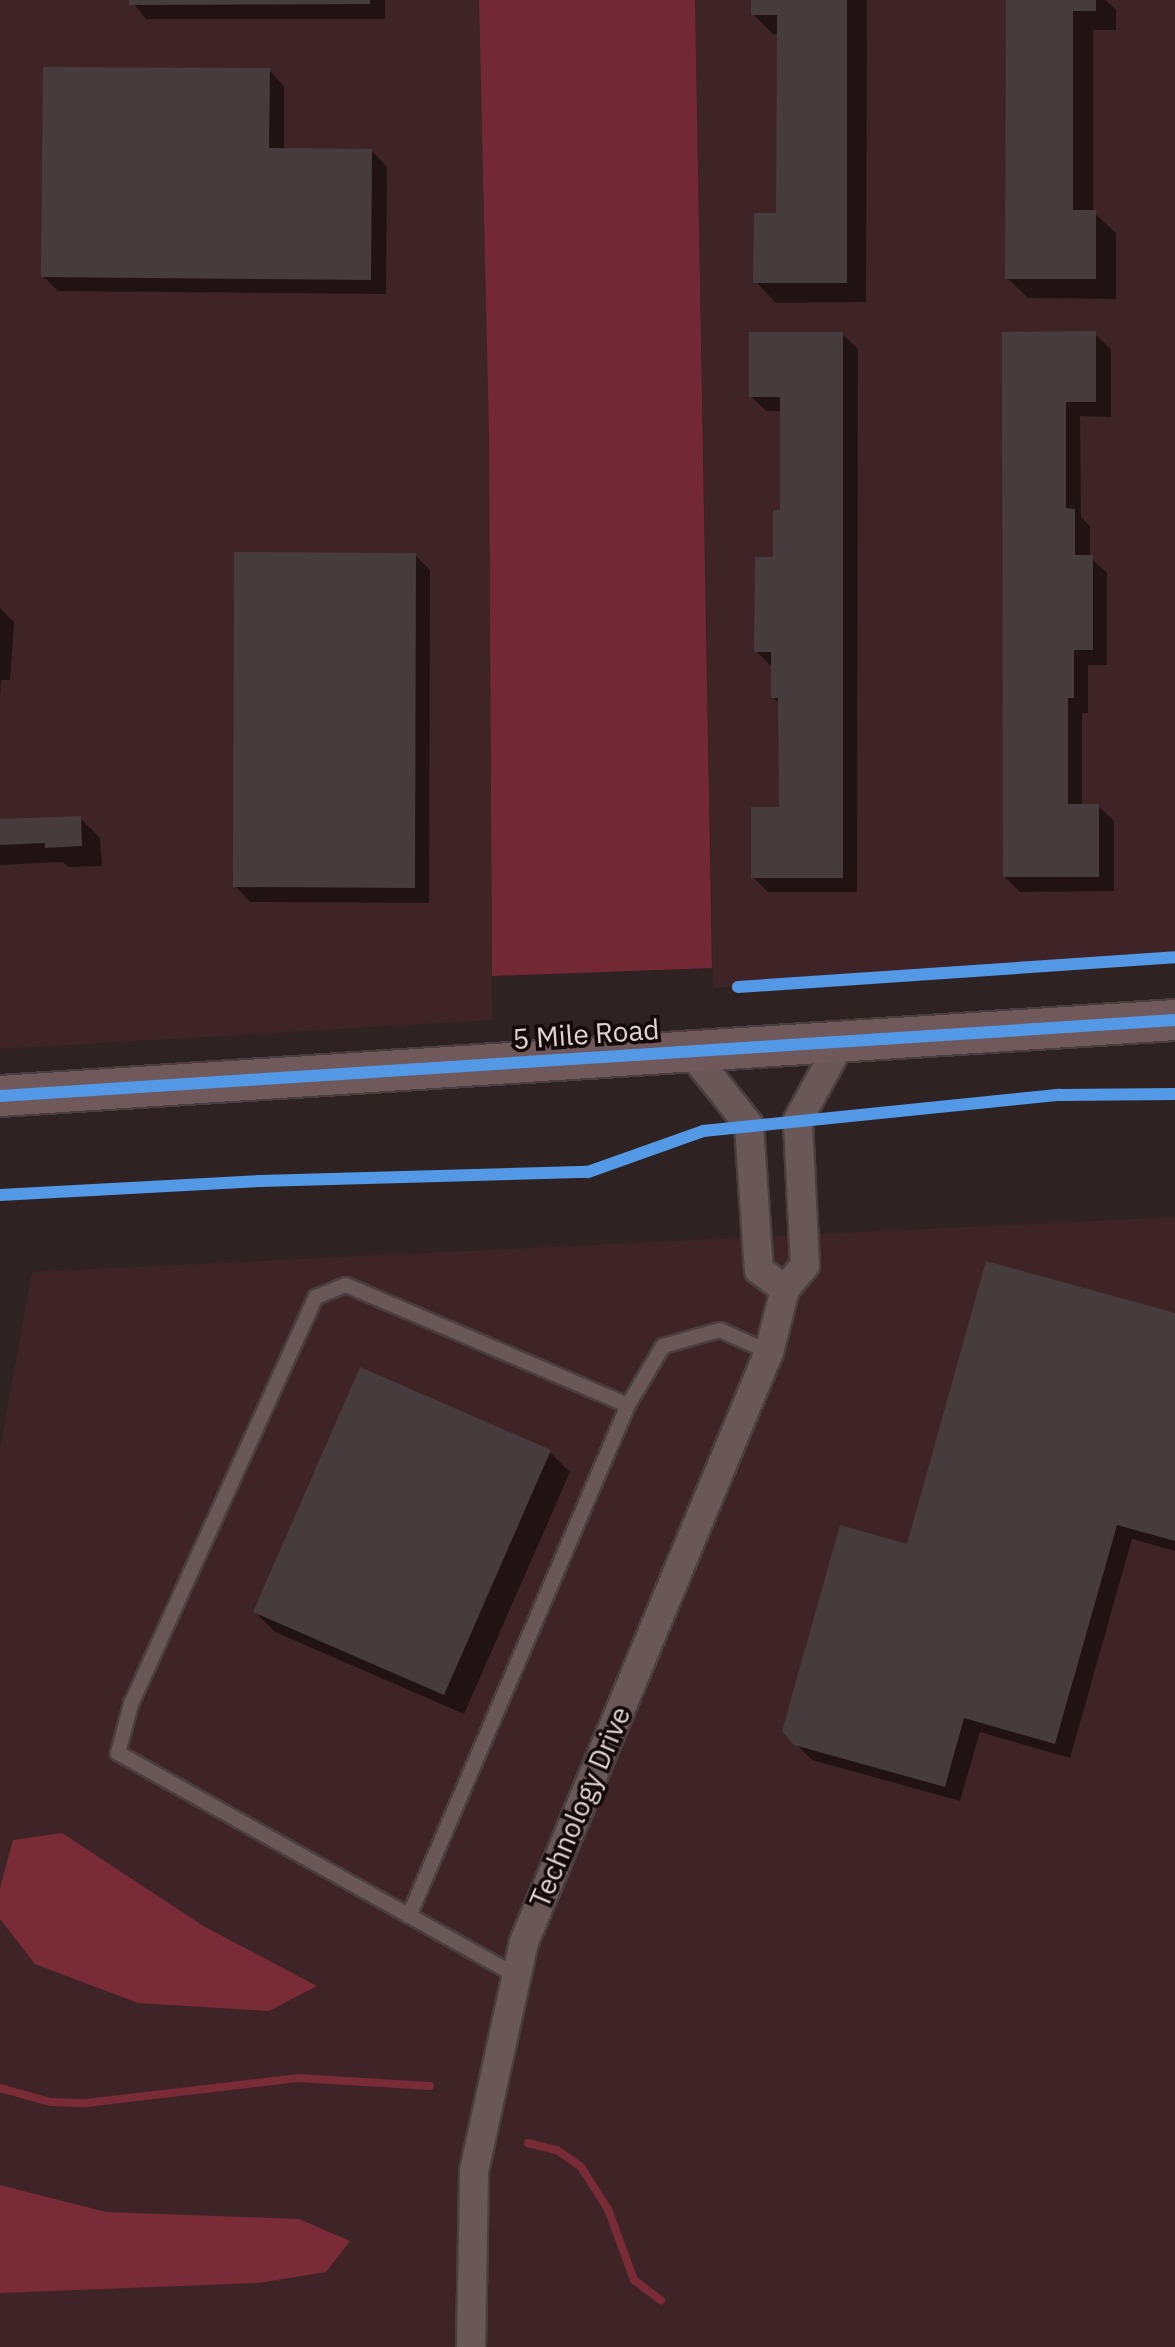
<!DOCTYPE html>
<style>
body{margin:0}
#map{position:relative;width:1175px;height:2347px;overflow:hidden;background:#2e2223;font-family:"IBM Plex Sans",sans-serif}
div>[style]{position:absolute}
.built>*{inset:0;background:#3e2426}
.forest>*{inset:0;background:#732935}
.water>*{inset:0;background:#792b37}
.shadow>*{inset:0;background:#0007}
.stream>*{height:8px;margin:-4px;padding:0 4px;transform-origin:4px;border-radius:4px;background:#792b37}
.building>*{inset:0;background:#473c3d}
.roads{filter:drop-shadow(2px 0 #4a3f40) drop-shadow(-2px 0 #4a3f40) drop-shadow(0 2px #4a3f40) drop-shadow(0 -2px #4a3f40)}
.lane>*{height:14px;margin:-7px;padding:0 7px;transform-origin:7px;border-radius:7px;background:#6a5859}
.street>*{height:28px;margin:-14px;padding:0 14px;transform-origin:14px;border-radius:14px;background:#6a5859}
.secondary>*{height:40px;margin:-20px;padding:0 20px;transform-origin:20px;border-radius:20px;background:#6f595a}
.cycleway>*{height:12px;margin:-6px;padding:0 6px;transform-origin:6px;border-radius:6px;background:#5399e6}
span{translate:-50% -50%;white-space:nowrap;text-align:center;line-height:1.15;-webkit-text-stroke:7px #140a0b;paint-order:stroke}
.street-label{font-size:28px;color:#e1d2d2}
</style>
<div id="map">
<div class="built">
<i style="clip-path:polygon(0 0,479px 0,489px 436px,492px 1020px,0 1049px)"></i>
<i style="clip-path:polygon(695px 0,1175px 0,1175px 957px,713px 988px)"></i>
<i style="clip-path:polygon(1175px 1217px,1175px 2347px,0 2347px,0 1448px,32px 1272px)"></i>
</div>
<div class="forest">
<i style="clip-path:polygon(479px 0,695px 0,712px 968px,492px 976px,489px 436px)"></i>
</div>
<div class="water">
<i style="clip-path:polygon(62px 1833px,205px 1927px,317px 1986px,269px 2011px,138px 2003px,35px 1964px,0 1919px,0 1888px,13px 1840px)"></i>
<i style="clip-path:polygon(0 2185px,106px 2212px,299px 2219px,350px 2241px,326px 2272px,258px 2283px,0 2293px)"></i>
</div>
<div class="shadow">
<i style="clip-path:polygon(131px 0,385px 0,385px 19px,146px 19px)"></i>
<i style="clip-path:polygon(753px 0,867px 0,866px 302px,776px 303px,756px 282px,778px 215px,779px 34px,773px 34px,753px 14px)"></i>
<i style="clip-path:polygon(1008px 0,1106px 0,1116px 10px,1116px 30px,1093px 30px,1093px 212px,1116px 233px,1116px 299px,1028px 298px,1007px 278px)"></i>
<i style="clip-path:polygon(269px 70px,284px 86px,284px 151px,372px 151px,387px 167px,386px 294px,58px 291px,43px 276px)"></i>
<i style="clip-path:polygon(842px 334px,858px 349px,857px 892px,768px 892px,753px 877px,781px 809px,780px 705px,773px 697px,772px 667px,756px 651px,782px 512px,782px 411px,766px 411px,751px 396px)"></i>
<i style="clip-path:polygon(1004px 334px,1095px 334px,1111px 349px,1111px 417px,1080px 416px,1081px 517px,1090px 526px,1090px 557px,1107px 573px,1107px 665px,1088px 665px,1088px 713px,1082px 713px,1082px 806px,1098px 806px,1114px 821px,1114px 891px,1020px 892px,1005px 877px)"></i>
<i style="clip-path:polygon(415px 555px,430px 570px,429px 903px,250px 902px,235px 886px)"></i>
<i style="clip-path:polygon(0 608px,14px 622px,10px 680px,1px 680px,0 697px)"></i>
<i style="clip-path:polygon(80px 818px,100px 838px,102px 866px,68px 867px,63px 862px,0 865px,0 821px)"></i>
<i style="clip-path:polygon(1175px 1315px,1175px 1551px,1132px 1539px,1070px 1758px,980px 1732px,960px 1801px,812px 1760px,795px 1743px,909px 1546px)"></i>
<i style="clip-path:polygon(361px 1370px,550px 1452px,570px 1472px,464px 1714px,275px 1632px,255px 1612px)"></i>
</div>
<div class="stream">
<i style="left:0;top:2088px;width:53px;rotate:15.4deg"></i>
<i style="left:51px;top:2102px;width:35px;rotate:2deg"></i>
<i style="left:86px;top:2103px;width:213px;rotate:-6.7deg"></i>
<i style="left:298px;top:2078px;width:132px;rotate:3.5deg"></i>
<i style="left:528px;top:2143px;width:30px;rotate:14deg"></i>
<i style="left:557px;top:2150px;width:29px;rotate:35deg"></i>
<i style="left:581px;top:2167px;width:50px;rotate:57.3deg"></i>
<i style="left:608px;top:2209px;width:76px;rotate:69.9deg"></i>
<i style="left:634px;top:2280px;width:34px;rotate:37deg"></i>
</div>
<div class="building">
<i style="clip-path:polygon(129px 0,370px 0,370px 4px,129px 5px)"></i>
<i style="clip-path:polygon(751px 0,847px 0,847px 283px,753px 283px,754px 213px,776px 213px,777px 15px,751px 15px)"></i>
<i style="clip-path:polygon(1006px 0,1096px 0,1096px 11px,1073px 11px,1073px 210px,1096px 210px,1096px 279px,1005px 279px)"></i>
<i style="clip-path:polygon(43px 67px,270px 68px,269px 148px,372px 149px,371px 280px,41px 277px)"></i>
<i style="clip-path:polygon(1096px 331px,1096px 402px,1066px 402px,1066px 508px,1075px 509px,1075px 555px,1093px 555px,1093px 650px,1074px 650px,1074px 698px,1068px 698px,1068px 804px,1099px 804px,1099px 877px,1003px 877px,1002px 332px)"></i>
<i style="clip-path:polygon(749px 332px,843px 332px,843px 878px,751px 878px,751px 807px,779px 807px,778px 698px,771px 698px,771px 652px,754px 652px,755px 557px,773px 557px,773px 510px,780px 510px,780px 397px,749px 397px)"></i>
<i style="clip-path:polygon(234px 552px,416px 553px,415px 888px,233px 887px)"></i>
<i style="clip-path:polygon(81px 816px,82px 846px,45px 848px,45px 843px,0 845px,0 819px)"></i>
<i style="clip-path:polygon(986px 1261px,1175px 1313px,1175px 1541px,1117px 1525px,1055px 1744px,964px 1718px,945px 1787px,794px 1745px,782px 1731px,840px 1525px,907px 1544px)"></i>
<i style="clip-path:polygon(360px 1367px,551px 1450px,444px 1695px,253px 1612px)"></i>
</div>
<div class="roads">
<div class="lane">
<i style="left:409px;top:1916px;width:556px;rotate:-66.8deg"></i>
<i style="left:517px;top:1976px;width:457px;rotate:-150.8deg"></i>
<i style="left:118px;top:1753px;width:51px;rotate:-75.1deg"></i>
<i style="left:131px;top:1704px;width:447px;rotate:-65.6deg"></i>
<i style="left:316px;top:1297px;width:32px;rotate:-22deg"></i>
<i style="left:346px;top:1285px;width:306px;rotate:23.1deg"></i>
<i style="left:628px;top:1405px;width:69px;rotate:-59.3deg"></i>
<i style="left:663px;top:1346px;width:59px;rotate:-15.7deg"></i>
<i style="left:720px;top:1330px;width:54px;rotate:24.2deg"></i>
</div>
<div class="street">
<i style="left:691px;top:1052px;width:93px;rotate:51.5deg"></i>
<i style="left:749px;top:1125px;width:145px;rotate:86.1deg"></i>
<i style="left:759px;top:1270px;width:32px;rotate:36deg"></i>
<i style="left:785px;top:1289px;width:31px;rotate:-50deg"></i>
<i style="left:805px;top:1265px;width:145px;rotate:-92.8deg"></i>
<i style="left:798px;top:1120px;width:89px;rotate:-61.1deg"></i>
<i style="left:471px;top:2347px;width:176px;rotate:-89deg"></i>
<i style="left:474px;top:2171px;width:234px;rotate:-77.7deg"></i>
<i style="left:524px;top:1942px;width:639px;rotate:-67.45deg"></i>
<i style="left:769px;top:1352px;width:65px;rotate:-75.7deg"></i>
</div>
<div class="secondary">
<i style="left:0;top:1096px;width:1177px;rotate:-3.7deg"></i>
</div>
</div>
<div class="cycleway">
<i style="left:738px;top:987px;width:438px;rotate:-3.9deg"></i>
<i style="left:0;top:1096px;width:1177px;rotate:-3.7deg"></i>
<i style="left:0;top:1195px;width:260px;rotate:-3.1deg"></i>
<i style="left:260px;top:1181px;width:328px;rotate:-1.6deg"></i>
<i style="left:588px;top:1172px;width:122px;rotate:-19.6deg"></i>
<i style="left:703px;top:1131px;width:358px;rotate:-5.8deg"></i>
<i style="left:1059px;top:1095px;width:116px;rotate:-0.5deg"></i>
</div>
<div class="street-label">
<span style="left:586px;top:1034px;rotate:-4deg">5 Mile Road</span>
<span style="left:580px;top:1807px;rotate:-67deg">Technology Drive</span>
</div>
</div>
